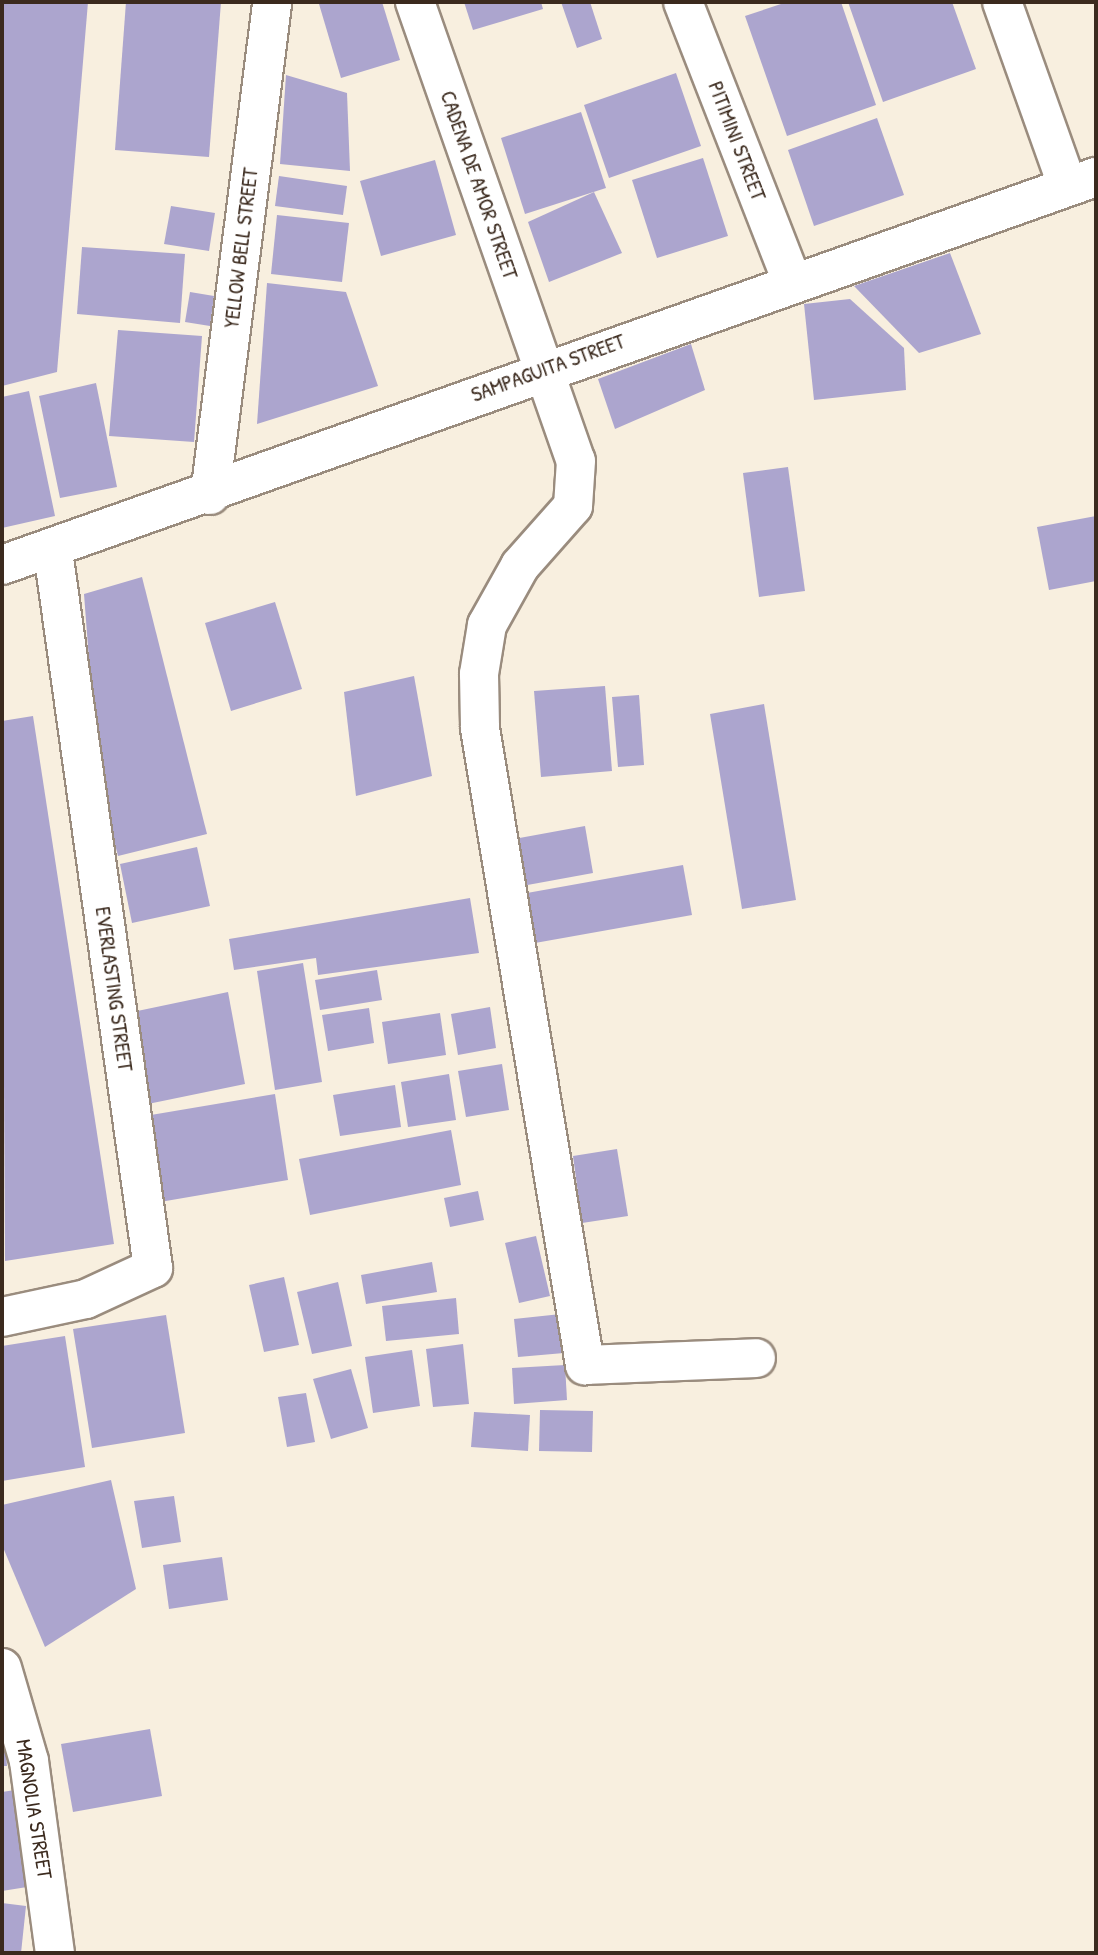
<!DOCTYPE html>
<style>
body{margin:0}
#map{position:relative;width:1098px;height:1955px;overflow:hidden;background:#f8efdf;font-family:"Patrick Hand",sans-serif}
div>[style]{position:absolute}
.building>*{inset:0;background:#aca5ce}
.roads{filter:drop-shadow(2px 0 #9a8c7e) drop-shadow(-2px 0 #9a8c7e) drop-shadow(0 2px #9a8c7e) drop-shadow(0 -2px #9a8c7e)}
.minor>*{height:38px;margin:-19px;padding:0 19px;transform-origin:19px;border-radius:19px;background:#fff}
span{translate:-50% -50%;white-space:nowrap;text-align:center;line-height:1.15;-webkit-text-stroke:5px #fff;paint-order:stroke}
.street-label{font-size:21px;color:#3b2a1e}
.frame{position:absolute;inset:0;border:4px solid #3b2a1e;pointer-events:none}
</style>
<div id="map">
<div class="building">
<i style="clip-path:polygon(2px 2px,88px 2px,57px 372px,2px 386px)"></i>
<i style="clip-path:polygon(126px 2px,221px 2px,209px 157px,115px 150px)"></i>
<i style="clip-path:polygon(382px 2px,400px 60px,341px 78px,319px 4px)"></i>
<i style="clip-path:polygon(464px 2px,541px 2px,543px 9px,473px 30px)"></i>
<i style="clip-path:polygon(561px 2px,590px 2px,602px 39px,577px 48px)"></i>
<i style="clip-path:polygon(787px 2px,841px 2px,876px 105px,787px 136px,745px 16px)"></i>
<i style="clip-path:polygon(848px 2px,952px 2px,976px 69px,883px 102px)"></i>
<i style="clip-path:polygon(676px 73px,701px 146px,609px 178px,584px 105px)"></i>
<i style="clip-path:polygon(286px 75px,347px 93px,350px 171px,280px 164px)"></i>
<i style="clip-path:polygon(581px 112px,606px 188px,525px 214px,501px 138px)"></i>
<i style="clip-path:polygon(877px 118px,904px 195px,814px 226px,788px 150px)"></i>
<i style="clip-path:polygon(703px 158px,728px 236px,657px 258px,632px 180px)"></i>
<i style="clip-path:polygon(435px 160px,456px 235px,381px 256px,360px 181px)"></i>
<i style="clip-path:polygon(279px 176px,347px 186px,343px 215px,275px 206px)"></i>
<i style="clip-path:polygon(594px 192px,622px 253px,549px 282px,528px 222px)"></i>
<i style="clip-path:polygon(171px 206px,215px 213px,209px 251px,164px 244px)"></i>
<i style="clip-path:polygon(277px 215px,349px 223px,342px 282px,271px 274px)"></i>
<i style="clip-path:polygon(82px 247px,185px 254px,180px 323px,77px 314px)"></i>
<i style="clip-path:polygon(950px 253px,981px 334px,919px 353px,854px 286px)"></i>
<i style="clip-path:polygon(267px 283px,346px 292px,378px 386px,257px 424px)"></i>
<i style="clip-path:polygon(190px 292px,214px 296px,210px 326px,185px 322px)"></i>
<i style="clip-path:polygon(850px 299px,904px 348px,906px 390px,814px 400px,804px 304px)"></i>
<i style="clip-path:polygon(118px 330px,202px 336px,194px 442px,109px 436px)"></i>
<i style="clip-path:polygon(691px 344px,705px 390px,615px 429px,598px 379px)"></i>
<i style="clip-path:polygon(96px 383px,117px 487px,60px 498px,39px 396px)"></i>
<i style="clip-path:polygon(29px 391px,55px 516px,2px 528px,2px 397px)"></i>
<i style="clip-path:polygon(788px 467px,805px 591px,759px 597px,743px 473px)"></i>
<i style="clip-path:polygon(1096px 516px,1096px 581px,1049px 590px,1037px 527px)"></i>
<i style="clip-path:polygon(142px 577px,207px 834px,118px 856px,98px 778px,84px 594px)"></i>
<i style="clip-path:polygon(275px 602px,302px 689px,231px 711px,205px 623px)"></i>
<i style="clip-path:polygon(414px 676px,432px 776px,356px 796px,344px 692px)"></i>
<i style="clip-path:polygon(605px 686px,612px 771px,541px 777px,534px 691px)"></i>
<i style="clip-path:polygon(639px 695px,644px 765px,618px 767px,612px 697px)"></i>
<i style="clip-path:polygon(764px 704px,796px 900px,742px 909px,710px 714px)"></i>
<i style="clip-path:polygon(33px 716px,114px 1244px,5px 1261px,2px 721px)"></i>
<i style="clip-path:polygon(585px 826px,593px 873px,522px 886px,514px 839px)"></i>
<i style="clip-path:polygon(197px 847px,210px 906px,132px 923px,120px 864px)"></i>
<i style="clip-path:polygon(683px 865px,692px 915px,535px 943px,527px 893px)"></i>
<i style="clip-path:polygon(470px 898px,479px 953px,318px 975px,316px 958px,234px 970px,229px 939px)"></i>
<i style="clip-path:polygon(303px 963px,322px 1082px,275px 1090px,257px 971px)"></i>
<i style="clip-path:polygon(377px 970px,382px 1000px,320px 1010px,315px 980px)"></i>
<i style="clip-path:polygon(228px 992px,245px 1084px,143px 1105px,123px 1014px)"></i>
<i style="clip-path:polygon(490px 1007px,496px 1048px,458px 1055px,451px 1014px)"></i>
<i style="clip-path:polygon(369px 1008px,374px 1043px,328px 1051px,322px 1015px)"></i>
<i style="clip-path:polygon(440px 1013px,446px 1055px,388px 1064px,382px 1022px)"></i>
<i style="clip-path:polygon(502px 1064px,509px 1110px,466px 1117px,458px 1071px)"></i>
<i style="clip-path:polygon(449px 1074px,456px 1120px,408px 1127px,401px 1082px)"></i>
<i style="clip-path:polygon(395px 1085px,401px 1127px,340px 1136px,333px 1095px)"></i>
<i style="clip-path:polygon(275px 1094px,288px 1180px,160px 1202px,145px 1116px)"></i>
<i style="clip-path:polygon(451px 1130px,461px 1185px,310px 1215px,299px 1159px)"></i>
<i style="clip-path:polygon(617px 1149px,628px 1216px,582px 1223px,573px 1156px)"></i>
<i style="clip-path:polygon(478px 1191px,484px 1220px,450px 1227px,444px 1198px)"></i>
<i style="clip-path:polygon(536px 1236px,550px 1296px,519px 1303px,505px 1243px)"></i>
<i style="clip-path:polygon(432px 1262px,437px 1292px,366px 1304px,361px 1275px)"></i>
<i style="clip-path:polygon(284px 1277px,299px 1345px,264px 1352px,249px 1285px)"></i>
<i style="clip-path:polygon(338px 1282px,352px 1346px,312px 1354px,297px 1292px)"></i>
<i style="clip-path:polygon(456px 1298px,459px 1334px,386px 1341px,382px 1306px)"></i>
<i style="clip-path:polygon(561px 1314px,564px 1353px,518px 1357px,514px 1319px)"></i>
<i style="clip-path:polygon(166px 1315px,185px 1433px,92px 1448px,73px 1329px)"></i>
<i style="clip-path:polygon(65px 1336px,85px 1467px,2px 1481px,2px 1346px)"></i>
<i style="clip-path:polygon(463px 1344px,469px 1404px,433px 1407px,426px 1349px)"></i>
<i style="clip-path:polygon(412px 1350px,420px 1406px,373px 1413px,365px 1357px)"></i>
<i style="clip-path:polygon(565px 1365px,567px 1400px,514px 1404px,512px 1368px)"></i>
<i style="clip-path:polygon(351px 1369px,368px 1428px,331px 1439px,313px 1379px)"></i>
<i style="clip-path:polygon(306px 1393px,315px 1442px,287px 1447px,278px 1397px)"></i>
<i style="clip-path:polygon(540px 1410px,593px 1411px,592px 1452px,539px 1451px)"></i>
<i style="clip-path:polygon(474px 1412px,530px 1415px,528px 1451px,471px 1447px)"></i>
<i style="clip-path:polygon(111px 1480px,136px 1589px,45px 1647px,2px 1545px,2px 1505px)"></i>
<i style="clip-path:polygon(174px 1496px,181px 1542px,142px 1548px,134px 1501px)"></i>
<i style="clip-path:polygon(222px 1557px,228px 1600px,169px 1609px,163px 1565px)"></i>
<i style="clip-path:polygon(2px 1728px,4px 1728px,7px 1766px,2px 1766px)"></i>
<i style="clip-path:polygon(150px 1729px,162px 1796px,73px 1812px,61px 1744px)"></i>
<i style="clip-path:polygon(15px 1790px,27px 1887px,2px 1891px,2px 1792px)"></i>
<i style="clip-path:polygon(2px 1903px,26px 1906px,21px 1953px,2px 1953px)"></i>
</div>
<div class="roads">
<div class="minor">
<i style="left:415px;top:2px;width:486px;rotate:70.7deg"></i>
<i style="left:576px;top:461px;width:45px;rotate:93.8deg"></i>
<i style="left:573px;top:506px;width:80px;rotate:131.5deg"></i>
<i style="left:520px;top:566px;width:68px;rotate:119.2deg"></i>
<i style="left:487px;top:625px;width:50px;rotate:99.3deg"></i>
<i style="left:479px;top:674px;width:54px;rotate:88.9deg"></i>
<i style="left:480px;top:728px;width:646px;rotate:80.64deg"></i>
<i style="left:585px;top:1365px;width:171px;rotate:-2.3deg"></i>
<i style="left:683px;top:2px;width:300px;rotate:68.7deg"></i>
<i style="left:1002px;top:2px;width:194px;rotate:70.4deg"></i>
<i style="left:210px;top:495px;width:497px;rotate:-82.8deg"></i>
<i style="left:2px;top:565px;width:1161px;rotate:-19.53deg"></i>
<i style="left:2px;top:1317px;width:86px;rotate:-12.1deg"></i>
<i style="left:86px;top:1299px;width:74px;rotate:-24.8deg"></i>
<i style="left:153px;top:1268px;width:724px;rotate:-97.94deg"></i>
<i style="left:2px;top:1668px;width:97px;rotate:73.8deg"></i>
<i style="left:29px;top:1761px;width:194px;rotate:82.3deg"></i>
</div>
</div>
<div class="street-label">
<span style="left:737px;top:141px;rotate:69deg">PITIMINI STREET</span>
<span style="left:479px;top:185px;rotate:71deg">CADENA DE AMOR STREET</span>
<span style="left:241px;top:248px;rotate:-83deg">YELLOW BELL STREET</span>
<span style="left:548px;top:368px;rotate:-20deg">SAMPAGUITA STREET</span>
<span style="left:114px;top:989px;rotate:82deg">EVERLASTING STREET</span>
<span style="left:34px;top:1809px;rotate:81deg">MAGNOLIA STREET</span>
</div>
<div class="frame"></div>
</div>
